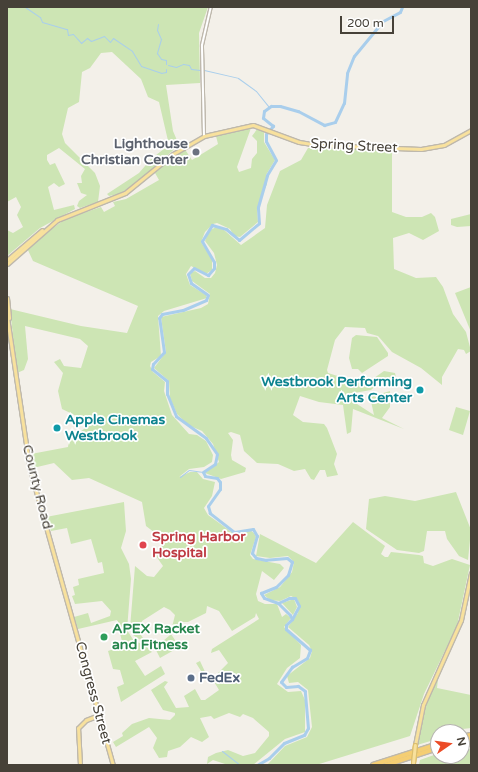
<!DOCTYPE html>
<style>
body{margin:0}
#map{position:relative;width:478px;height:772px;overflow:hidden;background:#f3f0e9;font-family:"Varela Round",sans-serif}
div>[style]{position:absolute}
.green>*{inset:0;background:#cde5b4}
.stream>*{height:1px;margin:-0.5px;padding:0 0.5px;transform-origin:0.5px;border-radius:0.5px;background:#a9ceec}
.river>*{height:3px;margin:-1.5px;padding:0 1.5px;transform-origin:1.5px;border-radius:1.5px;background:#a9ceec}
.roads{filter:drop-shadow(1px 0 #beb8ac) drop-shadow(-1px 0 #beb8ac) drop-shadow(0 1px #beb8ac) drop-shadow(0 -1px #beb8ac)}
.minor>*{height:2px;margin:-1px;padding:0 1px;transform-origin:1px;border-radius:1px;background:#fff}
.major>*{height:3px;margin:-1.5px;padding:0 1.5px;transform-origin:1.5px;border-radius:1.5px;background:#f8e19d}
.highway>*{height:4px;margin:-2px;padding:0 2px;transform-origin:2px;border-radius:2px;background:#f5ce73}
.bridges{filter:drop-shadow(1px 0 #dcbf6e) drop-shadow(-1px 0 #dcbf6e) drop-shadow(0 1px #dcbf6e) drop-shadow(0 -1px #dcbf6e)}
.major-bridge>*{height:3px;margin:-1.5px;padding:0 1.5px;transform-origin:1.5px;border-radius:1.5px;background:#f8e19d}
.dots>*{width:11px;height:11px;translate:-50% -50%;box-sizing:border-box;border:2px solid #fff;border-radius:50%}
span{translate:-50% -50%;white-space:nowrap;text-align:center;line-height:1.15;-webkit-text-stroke:3.5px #fff;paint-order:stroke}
.worship-label{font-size:14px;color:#5b616d;font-weight:700}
.right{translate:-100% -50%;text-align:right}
.street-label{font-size:14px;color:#464138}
.culture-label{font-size:14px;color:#0d838f;font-weight:700}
.left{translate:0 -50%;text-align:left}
.health-label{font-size:14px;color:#be3a42;font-weight:700}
.leisure-label{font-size:14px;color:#27864d;font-weight:700}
.service-label{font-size:14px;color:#4e5e75;font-weight:700}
.frame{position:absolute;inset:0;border:8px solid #464138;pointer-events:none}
.north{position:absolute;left:430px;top:724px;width:40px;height:40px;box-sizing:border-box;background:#fff;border:1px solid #b5b3af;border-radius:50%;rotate:77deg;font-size:11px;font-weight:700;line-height:16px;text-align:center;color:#464138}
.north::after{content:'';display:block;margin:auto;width:14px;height:18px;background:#ec4c27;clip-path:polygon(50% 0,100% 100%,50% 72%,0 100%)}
.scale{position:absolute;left:340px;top:16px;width:54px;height:18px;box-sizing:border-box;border:2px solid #464138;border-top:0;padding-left:5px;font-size:12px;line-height:14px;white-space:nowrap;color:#464138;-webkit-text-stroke:3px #fff;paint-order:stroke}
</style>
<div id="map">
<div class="green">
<i style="clip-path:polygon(7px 7px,208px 7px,199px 33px,200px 83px,166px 85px,173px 131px,179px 145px,133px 186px,119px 194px,109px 196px,107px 194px,139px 173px,151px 159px,169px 145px,159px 102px,148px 97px,141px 79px,112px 52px,101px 53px,90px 68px,82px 72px,79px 102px,68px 108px,62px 134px,65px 143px,95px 173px,100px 186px,98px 202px,80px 208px,77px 206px,79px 201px,87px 195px,81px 193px,77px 183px,82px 183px,81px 176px,85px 169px,59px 148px,47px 155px,47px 160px,50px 165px,55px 163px,65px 184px,59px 187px,54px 183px,48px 187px,54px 210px,74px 205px,75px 209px,40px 228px,7px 256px,7px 230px,13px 233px,23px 227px,17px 215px,21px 207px,16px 197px,7px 202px)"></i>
<i style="clip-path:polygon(251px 128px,237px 167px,239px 172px,251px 168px,252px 159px,257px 153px,257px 141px,252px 136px,258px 128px,264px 131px,264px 142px,275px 160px,266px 175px,267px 184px,257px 208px,258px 222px,240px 237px,234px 236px,230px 229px,217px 223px,213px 224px,205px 232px,201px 242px,212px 259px,212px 270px,206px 274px,191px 266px,186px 274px,190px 285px,206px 295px,207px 298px,164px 311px,158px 316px,161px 356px,151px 362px,150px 366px,153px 372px,165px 382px,164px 391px,172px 415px,189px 434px,197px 435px,206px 441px,213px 455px,212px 462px,204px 467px,189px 469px,179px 477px,190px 472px,197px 472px,203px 479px,215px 482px,212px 496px,204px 508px,208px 515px,233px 533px,250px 530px,254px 533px,256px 537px,250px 555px,253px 559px,280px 564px,284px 568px,274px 580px,262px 571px,256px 594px,258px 601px,265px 604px,277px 604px,282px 617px,286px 614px,291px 618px,284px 627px,301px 645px,300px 658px,287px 668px,277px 684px,288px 692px,301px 691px,305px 700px,305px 732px,285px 739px,253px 765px,228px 765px,213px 760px,207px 764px,208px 757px,216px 753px,228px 750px,243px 756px,255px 753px,269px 736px,269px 732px,253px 718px,243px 714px,240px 717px,229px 713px,214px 719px,211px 716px,200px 718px,209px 737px,202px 742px,191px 737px,180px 747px,168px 751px,167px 757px,159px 758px,153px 748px,157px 738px,149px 727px,116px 747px,113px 742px,123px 736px,122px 733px,132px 724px,149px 718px,170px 720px,175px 715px,175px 713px,163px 710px,151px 690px,165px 681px,168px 682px,164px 687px,176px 708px,189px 707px,184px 696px,195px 689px,201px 700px,205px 700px,219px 690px,213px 680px,208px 682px,196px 663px,200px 661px,207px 676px,215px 676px,228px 663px,219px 650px,211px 653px,212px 649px,259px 619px,256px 613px,255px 617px,232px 631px,219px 611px,207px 606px,206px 613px,188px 622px,181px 622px,173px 629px,171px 634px,181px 649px,178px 651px,176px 649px,160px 658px,155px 648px,170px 635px,175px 615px,170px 610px,164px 607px,142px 621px,139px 632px,143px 638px,142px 641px,133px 635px,130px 628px,135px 566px,147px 576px,154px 577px,163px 566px,156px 556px,161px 547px,161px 541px,159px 536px,146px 526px,142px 502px,89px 478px,72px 480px,54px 463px,33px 468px,31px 454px,68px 447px,69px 440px,84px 429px,87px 421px,62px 409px,58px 391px,63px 373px,54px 362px,60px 359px,64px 366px,81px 368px,88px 346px,80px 339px,25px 326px,28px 359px,24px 370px,17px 373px,10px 309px,81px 326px,127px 333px,138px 306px,33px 261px,27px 248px,65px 219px,101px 207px,104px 212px,115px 206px,113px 202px,126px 199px,159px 180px,155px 173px,184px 148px,192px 160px,218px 144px,216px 136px)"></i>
<i style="clip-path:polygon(308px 148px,392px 149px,392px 212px,406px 217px,422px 217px,431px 213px,435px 217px,439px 231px,423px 240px,409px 233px,393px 238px,394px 269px,416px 278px,436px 277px,443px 287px,453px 314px,466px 332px,471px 351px,466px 354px,464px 350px,458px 349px,442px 377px,442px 385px,421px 368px,392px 352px,378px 336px,367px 333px,365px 328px,345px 327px,335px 340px,327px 370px,328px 373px,360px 383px,367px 383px,384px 371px,395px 373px,396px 378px,380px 382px,371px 390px,354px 393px,357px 404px,374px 415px,370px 397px,390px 391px,390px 407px,382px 418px,404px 429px,353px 409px,351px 432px,347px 434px,343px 405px,319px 402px,300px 396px,293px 415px,303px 422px,324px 424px,327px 428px,337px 454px,334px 464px,338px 475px,327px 477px,325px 470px,320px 470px,314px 480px,311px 479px,305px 469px,294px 471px,278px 464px,257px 463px,244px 451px,240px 435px,231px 432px,228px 433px,233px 440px,231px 455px,232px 460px,246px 468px,245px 472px,221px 479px,205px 473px,219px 462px,213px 444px,202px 431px,188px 425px,177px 414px,170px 398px,169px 381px,154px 368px,166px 352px,161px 317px,201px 308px,208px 304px,210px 294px,192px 281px,190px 273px,195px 271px,205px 278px,211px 278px,215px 273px,217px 265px,214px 253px,205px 241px,209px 231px,216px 227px,224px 230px,241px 245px,265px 228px,267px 205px,280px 171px,301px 160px)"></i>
<i style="clip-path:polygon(471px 214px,471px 226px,457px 227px,451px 225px,451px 219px)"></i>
<i style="clip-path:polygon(471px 287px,471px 332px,455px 293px)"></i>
<i style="clip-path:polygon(356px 335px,377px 337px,388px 353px,388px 356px,362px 373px,358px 369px,352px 369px,349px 358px,352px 338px)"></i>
<i style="clip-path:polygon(456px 407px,470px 411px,463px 435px,449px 430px)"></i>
<i style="clip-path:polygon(456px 492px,471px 530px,468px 560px,459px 556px,447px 539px,445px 531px,427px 531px,424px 551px,419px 553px,397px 550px,366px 529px,369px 499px,385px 496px,415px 501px)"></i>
<i style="clip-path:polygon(124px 502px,126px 531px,121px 548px,129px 564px,131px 579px,127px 630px,134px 641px,145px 645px,152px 652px,135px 661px,145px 676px,161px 666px,165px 674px,121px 702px,117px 687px,124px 684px,120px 670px,113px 669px,108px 651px,123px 646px,117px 620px,78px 629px,74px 617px,88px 613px,91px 623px,110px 616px,111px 611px,102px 601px,75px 604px,72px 596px,75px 595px,73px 587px,79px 585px,78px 579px,104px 573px,102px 562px,98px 563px,91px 539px,71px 544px,67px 528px,51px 531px,46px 517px)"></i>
<i style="clip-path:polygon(353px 522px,385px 546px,381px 554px,385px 557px,388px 557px,391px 552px,419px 555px,423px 556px,424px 563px,433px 566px,452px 559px,470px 565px,457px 626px,424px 694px,410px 736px,316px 765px,267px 765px,285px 746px,307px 737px,312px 727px,308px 690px,298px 682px,289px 683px,287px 676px,310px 658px,312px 651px,309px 645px,288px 627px,298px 613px,299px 603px,297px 599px,291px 596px,280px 601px,270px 600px,264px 595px,280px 587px,292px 572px,294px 562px,288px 556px,270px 558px,256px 556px,260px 534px,316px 563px)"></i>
<i style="clip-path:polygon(294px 599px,297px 607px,293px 615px,282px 603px)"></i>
<i style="clip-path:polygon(435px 678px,438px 679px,437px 688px,471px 695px,471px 728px,438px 732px,434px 740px,417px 745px,422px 712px)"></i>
<i style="clip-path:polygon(471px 749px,471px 765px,419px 765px,420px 760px,434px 755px,462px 756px,462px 750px)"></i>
</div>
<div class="stream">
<i style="left:25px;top:7px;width:18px;rotate:34deg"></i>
<i style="left:40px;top:17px;width:5px;rotate:68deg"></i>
<i style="left:42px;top:22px;width:26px;rotate:16deg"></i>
<i style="left:67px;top:29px;width:6px;rotate:81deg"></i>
<i style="left:68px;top:35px;width:5px;rotate:-11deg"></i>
<i style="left:73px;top:34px;width:12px;rotate:48deg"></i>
<i style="left:81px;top:43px;width:8px;rotate:-40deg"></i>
<i style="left:87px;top:38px;width:5px;rotate:37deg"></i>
<i style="left:91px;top:41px;width:14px;rotate:-21deg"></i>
<i style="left:104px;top:36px;width:8px;rotate:45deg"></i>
<i style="left:110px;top:42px;width:5px;rotate:-53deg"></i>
<i style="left:113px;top:38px;width:23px;rotate:34deg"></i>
<i style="left:132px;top:51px;width:17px;rotate:59deg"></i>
<i style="left:141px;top:66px;width:21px;rotate:19deg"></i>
<i style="left:161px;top:73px;width:5px;rotate:-11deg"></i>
<i style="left:166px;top:72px;width:3px;rotate:-90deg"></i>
<i style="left:158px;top:24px;width:6px;rotate:99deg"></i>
<i style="left:157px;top:30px;width:10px;rotate:66deg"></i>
<i style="left:161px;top:39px;width:15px;rotate:106deg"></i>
<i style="left:157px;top:53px;width:7px;rotate:56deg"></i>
<i style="left:161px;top:59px;width:5px;rotate:11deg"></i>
<i style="left:166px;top:60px;width:4px;rotate:90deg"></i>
<i style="left:168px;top:65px;width:8px;rotate:14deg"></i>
<i style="left:176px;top:67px;width:8px;rotate:-23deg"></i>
<i style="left:183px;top:64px;width:6px;rotate:9deg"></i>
<i style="left:189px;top:65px;width:4px;rotate:63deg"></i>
<i style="left:191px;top:69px;width:9px;rotate:6deg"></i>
<i style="left:204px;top:70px;width:35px;rotate:13deg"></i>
<i style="left:238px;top:78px;width:22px;rotate:36deg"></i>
<i style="left:256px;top:91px;width:21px;rotate:51deg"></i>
<i style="left:180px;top:477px;width:11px;rotate:-38deg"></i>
<i style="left:189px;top:470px;width:14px;rotate:8deg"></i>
<i style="left:222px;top:751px;width:23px;rotate:38deg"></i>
</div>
<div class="river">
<i style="left:278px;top:603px;width:12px;rotate:-24deg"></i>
<i style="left:289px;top:598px;width:6px"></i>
<i style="left:295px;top:598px;width:9px;rotate:63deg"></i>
<i style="left:299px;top:606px;width:15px;rotate:118deg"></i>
<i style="left:257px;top:765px;width:14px;rotate:-30deg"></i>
<i style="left:269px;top:758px;width:21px;rotate:-45deg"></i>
<i style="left:284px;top:743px;width:22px;rotate:-22deg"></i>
<i style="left:304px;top:735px;width:8px;rotate:-60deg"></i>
<i style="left:308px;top:728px;width:37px;rotate:-95deg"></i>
<i style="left:305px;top:691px;width:9px;rotate:-144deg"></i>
<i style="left:298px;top:686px;width:12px;rotate:175deg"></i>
<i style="left:286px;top:687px;width:7px;rotate:-135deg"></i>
<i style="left:281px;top:682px;width:19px;rotate:-54deg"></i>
<i style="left:292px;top:667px;width:17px;rotate:-31deg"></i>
<i style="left:307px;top:658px;width:9px;rotate:-69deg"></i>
<i style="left:310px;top:650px;width:32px;rotate:-139deg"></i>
<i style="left:286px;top:629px;width:4px;rotate:-90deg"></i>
<i style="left:286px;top:625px;width:8px;rotate:-45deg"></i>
<i style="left:292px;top:619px;width:4px;rotate:-117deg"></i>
<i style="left:290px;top:615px;width:17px;rotate:-135deg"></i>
<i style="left:278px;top:603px;width:15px;rotate:-160deg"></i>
<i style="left:264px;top:598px;width:6px;rotate:-121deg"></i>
<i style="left:261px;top:593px;width:16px;rotate:-22deg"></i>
<i style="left:276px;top:587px;width:17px;rotate:-45deg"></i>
<i style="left:288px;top:575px;width:14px;rotate:-73deg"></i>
<i style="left:292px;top:562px;width:6px;rotate:-141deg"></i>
<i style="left:287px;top:558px;width:21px;rotate:175deg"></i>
<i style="left:266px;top:560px;width:10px;rotate:-169deg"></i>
<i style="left:256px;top:558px;width:6px;rotate:-129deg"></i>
<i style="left:252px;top:553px;width:18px;rotate:-74deg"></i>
<i style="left:257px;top:536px;width:8px;rotate:-120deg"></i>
<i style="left:253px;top:529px;width:19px;rotate:171deg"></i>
<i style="left:234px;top:532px;width:31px;rotate:-142deg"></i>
<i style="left:210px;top:513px;width:7px;rotate:-106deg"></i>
<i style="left:208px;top:506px;width:21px;rotate:-55deg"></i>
<i style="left:220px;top:489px;width:7px;rotate:-90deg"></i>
<i style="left:220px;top:482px;width:5px;rotate:-127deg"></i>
<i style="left:217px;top:478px;width:12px;rotate:-171deg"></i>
<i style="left:205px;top:476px;width:4px;rotate:-117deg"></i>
<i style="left:203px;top:472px;width:14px;rotate:-34deg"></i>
<i style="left:215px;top:464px;width:10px;rotate:-79deg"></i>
<i style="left:217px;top:454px;width:19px;rotate:-125deg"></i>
<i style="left:206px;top:438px;width:37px;rotate:-144deg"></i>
<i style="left:176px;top:416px;width:24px;rotate:-112deg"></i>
<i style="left:167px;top:394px;width:13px;rotate:-90deg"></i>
<i style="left:167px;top:381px;width:19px;rotate:-141deg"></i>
<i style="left:152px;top:369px;width:5px;rotate:-79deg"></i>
<i style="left:153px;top:364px;width:16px;rotate:-47deg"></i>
<i style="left:164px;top:352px;width:34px;rotate:-98deg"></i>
<i style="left:159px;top:318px;width:5px;rotate:-53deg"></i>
<i style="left:162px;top:314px;width:21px;rotate:-11deg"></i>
<i style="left:183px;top:310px;width:25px;rotate:-23deg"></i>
<i style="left:206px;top:300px;width:5px;rotate:-68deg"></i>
<i style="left:208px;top:295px;width:21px;rotate:-145deg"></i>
<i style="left:191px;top:283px;width:9px;rotate:-108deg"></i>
<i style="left:188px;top:274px;width:8px;rotate:-45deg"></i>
<i style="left:194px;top:268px;width:16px;rotate:27deg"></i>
<i style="left:208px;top:275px;width:9px;rotate:-49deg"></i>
<i style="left:214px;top:268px;width:6px;rotate:-90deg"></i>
<i style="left:214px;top:262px;width:24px;rotate:-120deg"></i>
<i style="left:202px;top:241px;width:19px;rotate:-58deg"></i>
<i style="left:212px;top:225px;width:15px;rotate:16deg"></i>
<i style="left:226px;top:229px;width:17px;rotate:40deg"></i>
<i style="left:239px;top:240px;width:26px;rotate:-40deg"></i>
<i style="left:259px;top:223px;width:16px;rotate:-94deg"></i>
<i style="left:258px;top:207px;width:33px;rotate:-74deg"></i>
<i style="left:267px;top:175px;width:17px;rotate:-59deg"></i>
<i style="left:276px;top:160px;width:21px;rotate:-118deg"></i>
<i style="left:266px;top:141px;width:7px;rotate:-90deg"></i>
<i style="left:266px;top:134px;width:11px;rotate:-49deg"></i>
<i style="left:273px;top:126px;width:13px;rotate:-141deg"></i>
<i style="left:263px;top:118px;width:7px;rotate:-82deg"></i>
<i style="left:264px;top:111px;width:9px;rotate:-36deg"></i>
<i style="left:271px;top:106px;width:9px"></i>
<i style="left:280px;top:106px;width:19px;rotate:16deg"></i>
<i style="left:298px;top:111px;width:30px;rotate:28deg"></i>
<i style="left:324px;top:125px;width:11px;rotate:-15deg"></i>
<i style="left:335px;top:122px;width:21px;rotate:-65deg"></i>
<i style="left:344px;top:103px;width:30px;rotate:-84deg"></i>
<i style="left:347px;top:73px;width:18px;rotate:-68deg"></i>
<i style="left:354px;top:56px;width:45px;rotate:-50.4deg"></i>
<i style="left:383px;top:21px;width:19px;rotate:-28deg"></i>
<i style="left:400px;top:12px;width:5px;rotate:-68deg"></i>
</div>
<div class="roads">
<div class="minor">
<i style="left:204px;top:136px;width:91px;rotate:-91.3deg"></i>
<i style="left:202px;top:45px;width:39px;rotate:-77deg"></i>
</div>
<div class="major">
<i style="left:7px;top:260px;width:46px;rotate:-40.6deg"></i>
<i style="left:7px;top:264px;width:67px;rotate:-41.3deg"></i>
<i style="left:57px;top:220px;width:73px;rotate:-21.7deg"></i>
<i style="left:125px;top:193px;width:62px;rotate:-39.1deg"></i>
<i style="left:173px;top:154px;width:36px;rotate:-30deg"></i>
<i style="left:204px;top:136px;width:50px;rotate:-12.7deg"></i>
<i style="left:253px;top:125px;width:49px;rotate:20.3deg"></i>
<i style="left:299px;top:142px;width:20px;rotate:9deg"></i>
<i style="left:319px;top:145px;width:102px;rotate:2.2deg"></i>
<i style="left:421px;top:149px;width:23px;rotate:-10deg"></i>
<i style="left:444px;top:145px;width:31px;rotate:-29deg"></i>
<i style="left:7px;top:298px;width:20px;rotate:84deg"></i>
<i style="left:7px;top:317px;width:155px;rotate:81.5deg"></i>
<i style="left:30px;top:470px;width:306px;rotate:74.3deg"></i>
<i style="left:415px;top:745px;width:41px;rotate:-78.7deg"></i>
<i style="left:423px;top:705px;width:93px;rotate:-65.9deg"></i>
<i style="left:461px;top:620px;width:48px;rotate:-78deg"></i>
<i style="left:80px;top:765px;width:37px;rotate:-93deg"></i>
<i style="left:78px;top:728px;width:11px;rotate:-45deg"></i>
<i style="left:86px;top:720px;width:14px;rotate:-21deg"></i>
</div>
<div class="highway">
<i style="left:462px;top:737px;width:9px;rotate:-13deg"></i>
<i style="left:462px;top:741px;width:9px;rotate:-13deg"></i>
<i style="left:462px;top:744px;width:9px"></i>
<i style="left:373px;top:765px;width:68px;rotate:-17.9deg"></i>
<i style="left:386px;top:765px;width:55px;rotate:-18.1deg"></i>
</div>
</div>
<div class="bridges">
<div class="major-bridge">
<i style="left:413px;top:763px;width:18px;rotate:-84deg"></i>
</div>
</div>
<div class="dots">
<i style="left:196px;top:152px;background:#6b7280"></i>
<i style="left:420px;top:390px;background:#0f9aa8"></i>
<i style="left:57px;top:428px;background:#0f9aa8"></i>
<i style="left:143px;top:545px;background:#e0444e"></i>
<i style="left:104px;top:637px;background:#2e9e5b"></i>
<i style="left:191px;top:678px;background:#5c6f8a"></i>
</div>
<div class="worship-label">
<span class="right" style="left:188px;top:152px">Lighthouse<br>Christian Center</span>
</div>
<div class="street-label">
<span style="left:354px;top:146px;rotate:3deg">Spring Street</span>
<span style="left:37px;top:487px;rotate:76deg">County Road</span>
<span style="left:93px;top:693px;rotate:75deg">Congress Street</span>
</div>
<div class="culture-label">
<span class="right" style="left:412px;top:390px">Westbrook Performing<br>Arts Center</span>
<span class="left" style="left:65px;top:428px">Apple Cinemas<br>Westbrook</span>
</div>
<div class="health-label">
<span class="left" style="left:152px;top:545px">Spring Harbor<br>Hospital</span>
</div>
<div class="leisure-label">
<span class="left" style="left:112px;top:637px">APEX Racket<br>and Fitness</span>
</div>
<div class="service-label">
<span class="left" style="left:199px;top:678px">FedEx</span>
</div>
<div class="frame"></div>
<div class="north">N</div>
<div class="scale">200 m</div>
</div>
